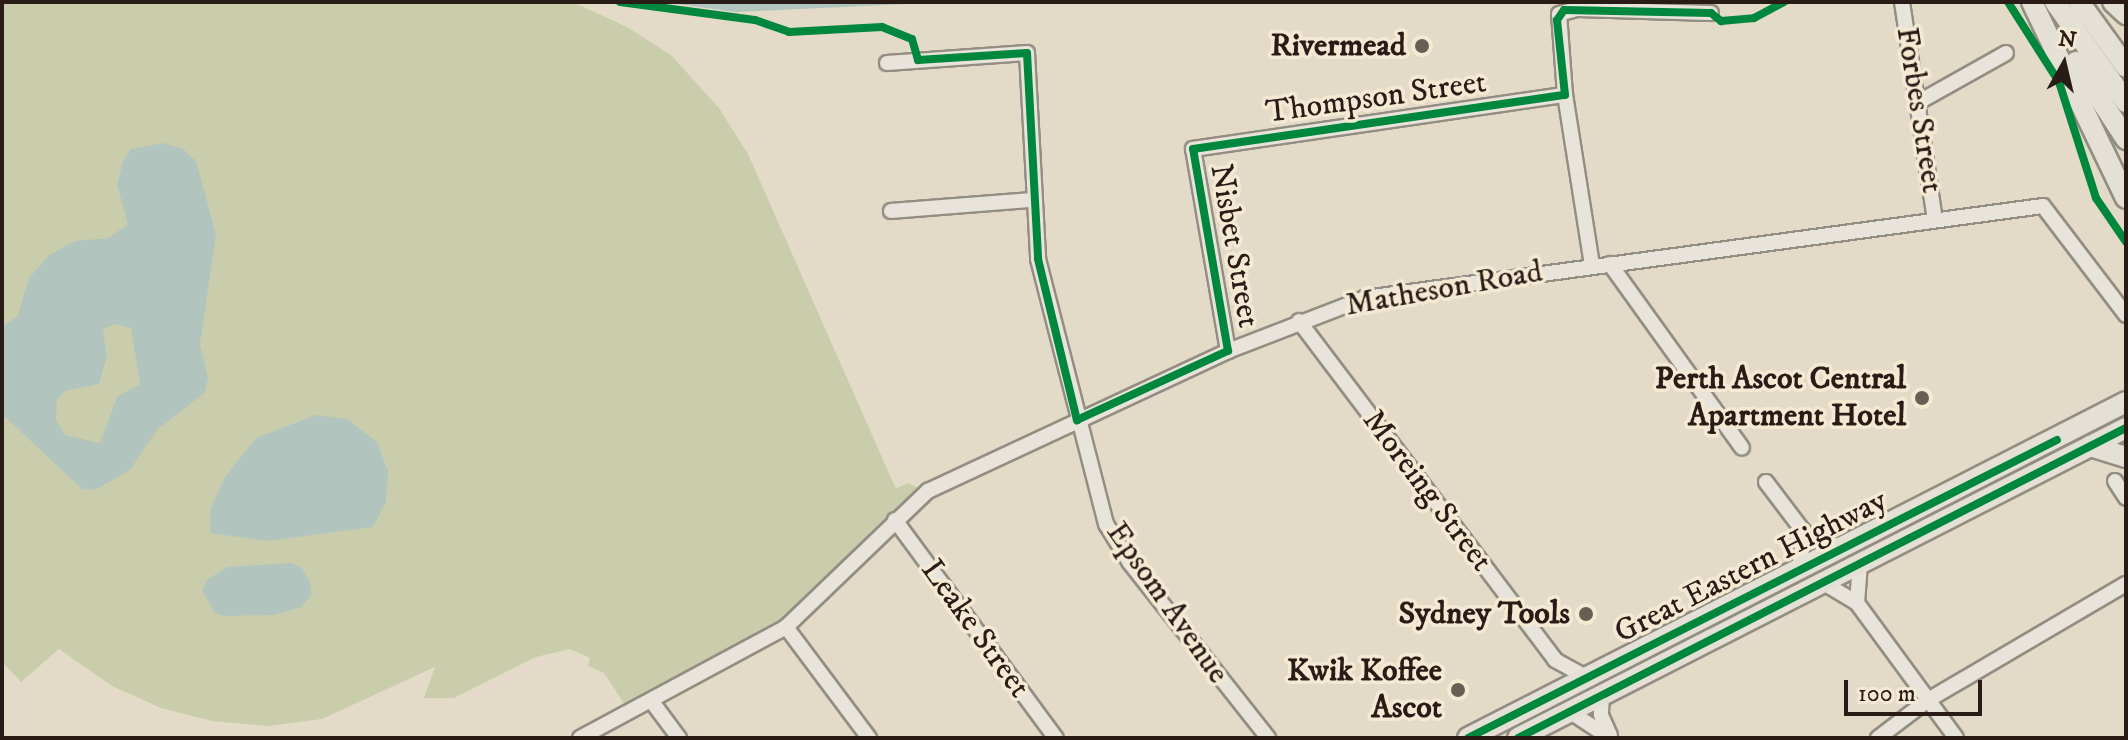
<!DOCTYPE html>
<style>
body{margin:0}
#map{position:relative;width:2128px;height:740px;overflow:hidden;background:#e3dbc8;font-family:"IM FELL DW Pica",serif}
div>[style]{position:absolute}
.green>*{inset:0;background:#cacdab}
.water>*{inset:0;background:#b1c5be}
.roads{filter:drop-shadow(2px 0 #938d82) drop-shadow(-2px 0 #938d82) drop-shadow(0 2px #938d82) drop-shadow(0 -2px #938d82)}
.minor>*{height:14px;margin:-7px;padding:0 7px;transform-origin:7px;border-radius:7px;background:#e9e4db}
.highway>*{height:20px;margin:-10px;padding:0 10px;transform-origin:10px;border-radius:10px;background:#e5e0d6}
.cycleway>*{height:8px;margin:-4px;padding:0 4px;transform-origin:4px;border-radius:4px;background:#00873e}
.dots>*{width:22px;height:22px;translate:-50% -50%;box-sizing:border-box;border:4px solid #f4ead4;border-radius:50%}
span{translate:-50% -50%;white-space:nowrap;text-align:center;line-height:1.15;-webkit-text-stroke:7px #f4ead4;paint-order:stroke}
.poi-label{font-size:32px;color:#291c17;font-weight:700}
.right{translate:-100% -50%;text-align:right}
.street-label{font-size:32px;color:#291c17}
.frame{position:absolute;inset:0;border:4px solid #291c17;pointer-events:none}
.north{position:absolute;left:2024px;top:24px;width:80px;height:80px;-webkit-text-stroke:6px #f4ead4;paint-order:stroke;rotate:8deg;font-size:22px;font-weight:700;line-height:32px;text-align:center;color:#291c17}
.north::after{content:'';display:block;margin:auto;width:28px;height:36px;background:#291c17;clip-path:polygon(50% 0,100% 100%,50% 72%,0 100%)}
.scale{position:absolute;left:1844px;top:680px;width:138px;height:36px;box-sizing:border-box;border:4px solid #291c17;border-top:0;padding-left:10px;font-size:24px;line-height:28px;white-space:nowrap;color:#291c17;-webkit-text-stroke:6px #f4ead4;paint-order:stroke}
</style>
<div id="map">
<div class="green">
<i style="clip-path:polygon(2px 2px,573px 2px,627px 27px,671px 55px,719px 108px,748px 154px,896px 489px,907px 483px,928px 491px,786px 627px,631px 714px,604px 673px,588px 666px,590px 658px,570px 649px,536px 657px,454px 698px,424px 698px,435px 667px,322px 719px,268px 726px,212px 721px,161px 708px,112px 686px,59px 649px,21px 682px,2px 662px)"></i>
</div>
<div class="water">
<i style="clip-path:polygon(662px 2px,950px 2px,736px 12px)"></i>
<i style="clip-path:polygon(evenodd,163px 143px,183px 149px,196px 161px,216px 235px,200px 344px,208px 378px,204px 393px,157px 430px,130px 470px,95px 490px,82px 489px,2px 414px,2px 328px,18px 315px,29px 278px,49px 255px,75px 241px,109px 238px,128px 224px,117px 185px,123px 161px,131px 149px,163px 143px,116px 324px,131px 328px,140px 384px,117px 397px,100px 443px,65px 435px,56px 419px,57px 400px,65px 391px,99px 384px,107px 357px,103px 329px,116px 324px)"></i>
<i style="clip-path:polygon(316px 415px,347px 419px,377px 442px,388px 471px,386px 502px,373px 527px,267px 541px,210px 533px,211px 508px,225px 477px,256px 438px)"></i>
<i style="clip-path:polygon(292px 563px,302px 568px,311px 584px,311px 596px,300px 608px,272px 615px,224px 616px,215px 613px,202px 591px,207px 580px,227px 567px)"></i>
</div>
<div class="roads">
<div class="minor">
<i style="left:1902px;top:2px;width:219px;rotate:81.4deg"></i>
<i style="left:887px;top:63px;width:140px;rotate:-4.1deg"></i>
<i style="left:1027px;top:53px;width:206px;rotate:86.9deg"></i>
<i style="left:1038px;top:259px;width:274px;rotate:75.6deg"></i>
<i style="left:1106px;top:524px;width:46px;rotate:58.4deg"></i>
<i style="left:1130px;top:563px;width:223px;rotate:51.7deg"></i>
<i style="left:1917px;top:103px;width:102px;rotate:-29.3deg"></i>
<i style="left:891px;top:211px;width:141px;rotate:-4.5deg"></i>
<i style="left:1610px;top:264px;width:226px;rotate:54.3deg"></i>
<i style="left:1592px;top:265px;width:172px;rotate:-99deg"></i>
<i style="left:1565px;top:95px;width:81px;rotate:-94.2deg"></i>
<i style="left:1559px;top:14px;width:19px;rotate:-16deg"></i>
<i style="left:1577px;top:9px;width:134px;rotate:1.7deg"></i>
<i style="left:1299px;top:321px;width:425px;rotate:52.9deg"></i>
<i style="left:1555px;top:660px;width:37px;rotate:29deg"></i>
<i style="left:1228px;top:351px;width:205px;rotate:-99.8deg"></i>
<i style="left:1193px;top:149px;width:376px;rotate:-8.3deg"></i>
<i style="left:2115px;top:481px;width:20px;rotate:57deg"></i>
<i style="left:1766px;top:482px;width:63px;rotate:52.8deg"></i>
<i style="left:1804px;top:532px;width:23px;rotate:31deg"></i>
<i style="left:1824px;top:544px;width:17px;rotate:7deg"></i>
<i style="left:895px;top:520px;width:271px;rotate:53.6deg"></i>
<i style="left:1799px;top:569px;width:37px;rotate:-82deg"></i>
<i style="left:1822px;top:582px;width:41px;rotate:31deg"></i>
<i style="left:1857px;top:603px;width:167px;rotate:53.7deg"></i>
<i style="left:1857px;top:603px;width:40px;rotate:-85.7deg"></i>
<i style="left:786px;top:627px;width:139px;rotate:53.2deg"></i>
<i style="left:1602px;top:694px;width:21px;rotate:93deg"></i>
<i style="left:1601px;top:715px;width:22px;rotate:66deg"></i>
<i style="left:653px;top:703px;width:44px;rotate:53.4deg"></i>
<i style="left:1569px;top:711px;width:49px;rotate:33.4deg"></i>
<i style="left:580px;top:738px;width:234px;rotate:-28.3deg"></i>
<i style="left:786px;top:627px;width:197px;rotate:-43.8deg"></i>
<i style="left:928px;top:491px;width:331px;rotate:-25deg"></i>
<i style="left:1228px;top:351px;width:147px;rotate:-21.1deg"></i>
<i style="left:1365px;top:298px;width:684px;rotate:-7.73deg"></i>
<i style="left:2043px;top:206px;width:137px;rotate:52.7deg"></i>
<i style="left:1878px;top:738px;width:63px;rotate:-37.2deg"></i>
<i style="left:1928px;top:700px;width:229px;rotate:-30.4deg"></i>
</div>
<div class="highway">
<i style="left:2032px;top:2px;width:217px;rotate:64.4deg"></i>
<i style="left:2055px;top:2px;width:123px;rotate:54.6deg"></i>
<i style="left:2079px;top:2px;width:80px;rotate:54.1deg"></i>
<i style="left:2113px;top:2px;width:18px;rotate:43deg"></i>
<i style="left:2076px;top:62px;width:92px;rotate:57deg"></i>
<i style="left:2090px;top:446px;width:38px;rotate:17deg"></i>
<i style="left:1468px;top:738px;width:739px;rotate:-27.05deg"></i>
<i style="left:1518px;top:738px;width:682px;rotate:-27.02deg"></i>
</div>
</div>
<div class="cycleway">
<i style="left:620px;top:2px;width:136px;rotate:7.6deg"></i>
<i style="left:755px;top:20px;width:36px;rotate:19deg"></i>
<i style="left:789px;top:32px;width:93px;rotate:-3.1deg"></i>
<i style="left:882px;top:27px;width:32px;rotate:22deg"></i>
<i style="left:912px;top:39px;width:22px;rotate:74deg"></i>
<i style="left:918px;top:60px;width:109px;rotate:-3.7deg"></i>
<i style="left:1027px;top:53px;width:206px;rotate:86.9deg"></i>
<i style="left:1038px;top:259px;width:166px;rotate:76.4deg"></i>
<i style="left:1077px;top:420px;width:166px;rotate:-24.6deg"></i>
<i style="left:1228px;top:351px;width:205px;rotate:-99.8deg"></i>
<i style="left:1193px;top:149px;width:376px;rotate:-8.3deg"></i>
<i style="left:1565px;top:95px;width:75px;rotate:-96.1deg"></i>
<i style="left:1557px;top:20px;width:12px;rotate:-55deg"></i>
<i style="left:1564px;top:10px;width:147px;rotate:1.2deg"></i>
<i style="left:1711px;top:13px;width:13px;rotate:39deg"></i>
<i style="left:1721px;top:21px;width:33px;rotate:-5deg"></i>
<i style="left:1754px;top:18px;width:34px;rotate:-28deg"></i>
<i style="left:2008px;top:2px;width:95px;rotate:57.5deg"></i>
<i style="left:2059px;top:82px;width:122px;rotate:72.3deg"></i>
<i style="left:2096px;top:198px;width:53px;rotate:55.7deg"></i>
<i style="left:1468px;top:738px;width:660px;rotate:-26.84deg"></i>
<i style="left:1518px;top:738px;width:682px;rotate:-27.02deg"></i>
</div>
<div class="dots">
<i style="left:1422px;top:46px;background:#6a5f55"></i>
<i style="left:1922px;top:398px;background:#6a5f55"></i>
<i style="left:1586px;top:614px;background:#6a5f55"></i>
<i style="left:1458px;top:690px;background:#6a5f55"></i>
</div>
<div class="poi-label">
<span class="right" style="left:1406px;top:46px">Rivermead</span>
<span class="right" style="left:1906px;top:398px">Perth Ascot Central<br>Apartment Hotel</span>
<span class="right" style="left:1570px;top:614px">Sydney Tools</span>
<span class="right" style="left:1442px;top:690px">Kwik Koffee<br>Ascot</span>
</div>
<div class="street-label">
<span style="left:1376px;top:98px;rotate:-8deg">Thompson Street</span>
<span style="left:1919px;top:110px;rotate:81deg">Forbes Street</span>
<span style="left:1234px;top:246px;rotate:80deg">Nisbet Street</span>
<span style="left:1444px;top:289px;rotate:-10deg">Matheson Road</span>
<span style="left:1427px;top:491px;rotate:53deg">Moreing Street</span>
<span style="left:1751px;top:567px;rotate:-27deg">Great Eastern Highway</span>
<span style="left:1167px;top:603px;rotate:55deg">Epsom Avenue</span>
<span style="left:975px;top:629px;rotate:54deg">Leake Street</span>
</div>
<div class="frame"></div>
<div class="north">N</div>
<div class="scale">100 m</div>
</div>
